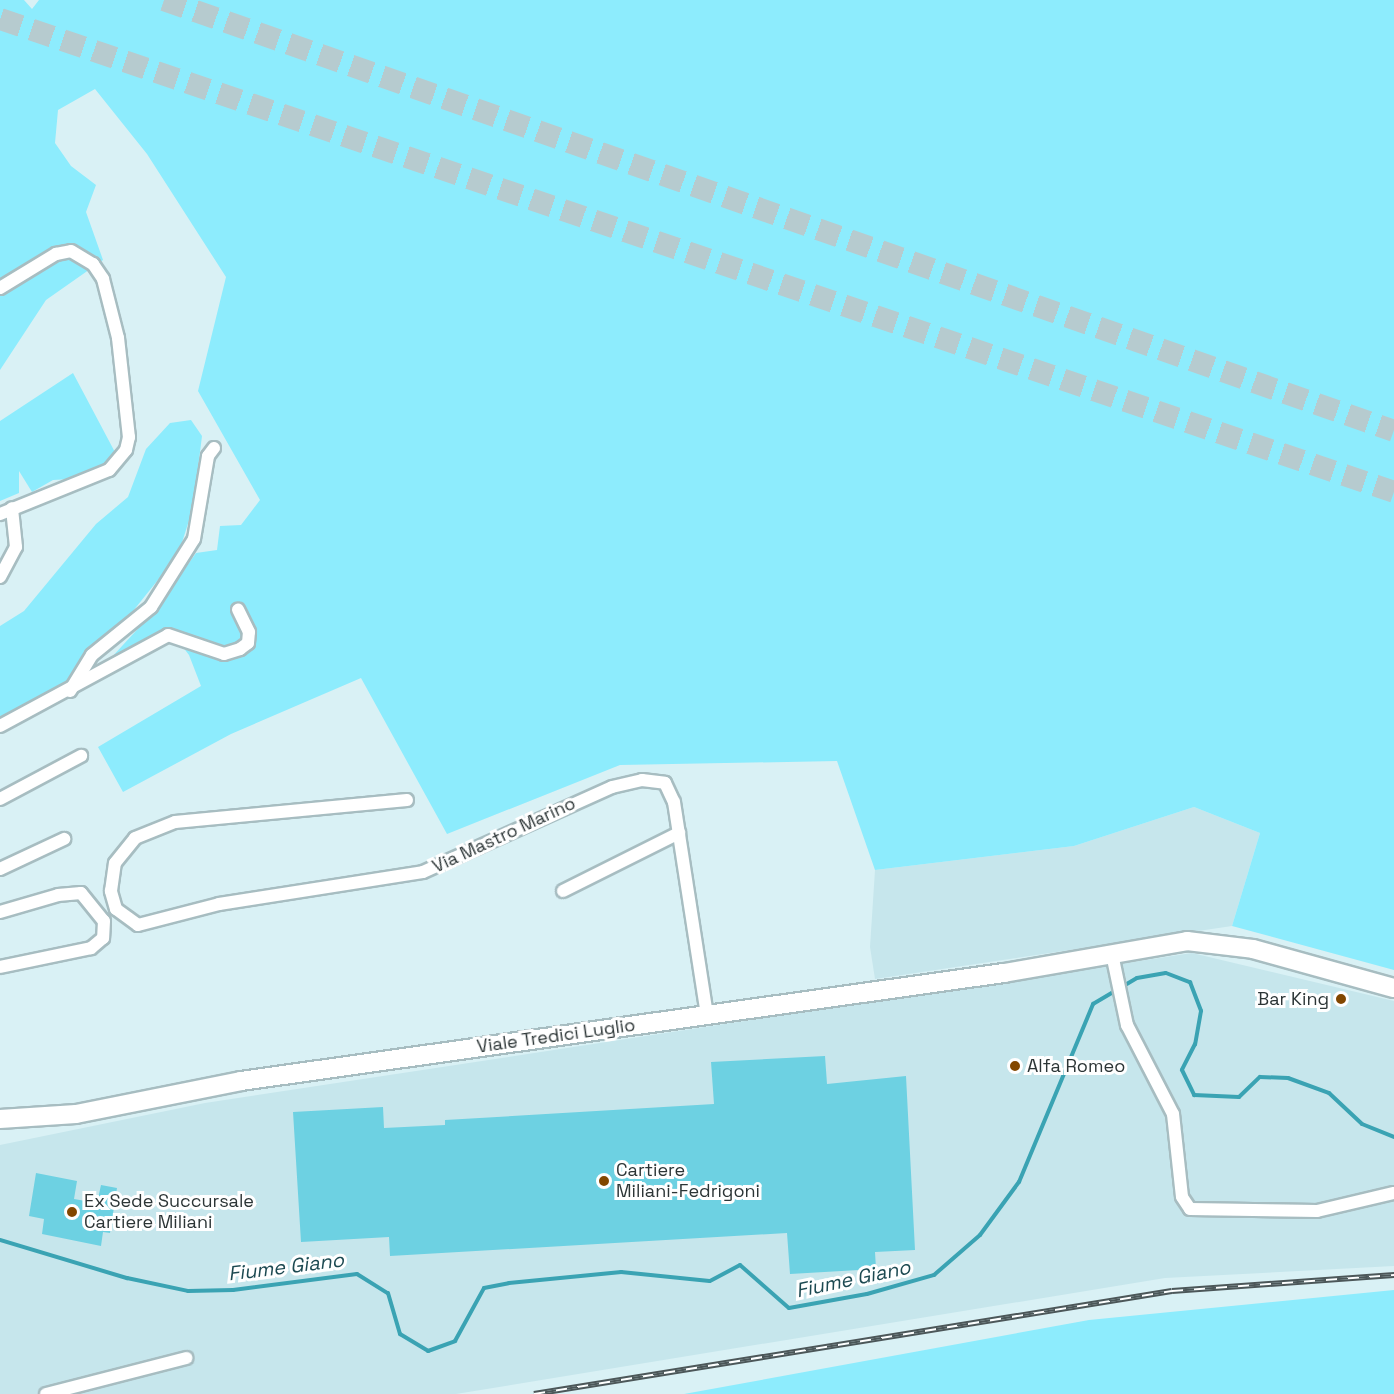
<!DOCTYPE html>
<style>
body{margin:0}
#map{position:relative;width:1394px;height:1394px;overflow:hidden;background:#d9f1f5;font-family:"Space Grotesk",sans-serif}
div>[style]{position:absolute}
.built>*{inset:0;background:#c6e6ec}
.green>*{inset:0;background:#8decfd}
.stream>*{height:4px;margin:-2px;padding:0 2px;transform-origin:2px;border-radius:2px;background:#3aa3b3}
.building>*{inset:0;background:#6dd1e2}
.highway-tunnel>*{height:22px;margin-top:-11px;transform-origin:0;background:repeating-linear-gradient(90deg,#b6cbcf 0 22px,transparent 0 33px)}
.roads{filter:drop-shadow(2px 0 #a7bdc1) drop-shadow(-2px 0 #a7bdc1) drop-shadow(0 2px #a7bdc1) drop-shadow(0 -2px #a7bdc1)}
.street>*{height:12px;margin:-6px;padding:0 6px;transform-origin:6px;border-radius:6px;background:#fff}
.secondary>*{height:18px;margin:-9px;padding:0 9px;transform-origin:9px;border-radius:9px;background:#fff}
.rail>*{height:6px;margin-top:-3px;transform-origin:0;background:repeating-linear-gradient(90deg,#fff 0 11px,#4c5759 0 22px);box-sizing:border-box;border-block:2px solid #4c5759}
.dots>*{width:16px;height:16px;translate:-50% -50%;box-sizing:border-box;border:3px solid #fff;border-radius:50%}
span{translate:-50% -50%;white-space:nowrap;text-align:center;line-height:1.15;-webkit-text-stroke:6px #fff;paint-order:stroke}
.street-label{font-size:18px;color:#2c3536}
.poi-label{font-size:18px;color:#2c3536}
.right{translate:-100% -50%;text-align:right}
.left{translate:0 -50%;text-align:left}
.water-label{font-size:20px;color:#1c4951;font-style:italic}
</style>
<div id="map">
<div class="built">
<i style="clip-path:polygon(1194px 807px,1260px 833px,1232px 926px,875px 979px,870px 947px,875px 870px,1074px 846px)"></i>
<i style="clip-path:polygon(1192px 953px,1394px 1001px,1394px 1266px,1165px 1278px,456px 1394px,0 1394px,0 1145px,205px 1103px)"></i>
</div>
<div class="green">
<i style="clip-path:polygon(0 0,24px 0,32px 9px,39px 0,1394px 0,1394px 970px,1232px 926px,1260px 833px,1194px 807px,1074px 846px,875px 870px,837px 761px,620px 765px,447px 834px,361px 678px,231px 734px,123px 792px,98px 747px,201px 686px,189px 655px,169px 629px,111px 658px,157px 608px,196px 553px,217px 550px,220px 526px,241px 525px,260px 500px,198px 391px,226px 277px,147px 154px,95px 89px,58px 110px,55px 143px,71px 166px,96px 185px,86px 212px,103px 260px,46px 300px,0 370px)"></i>
<i style="clip-path:polygon(73px 373px,117px 456px,106px 477px,53px 480px,32px 492px,19px 471px,19px 493px,0 501px,0 421px)"></i>
<i style="clip-path:polygon(191px 420px,202px 436px,193px 508px,178px 555px,92px 662px,59px 690px,0 722px,0 626px,24px 611px,96px 524px,128px 497px,146px 449px,170px 423px)"></i>
<i style="clip-path:polygon(1394px 1290px,1394px 1394px,684px 1394px,1089px 1320px)"></i>
</div>
<div class="stream">
<i style="left:0;top:1240px;width:133px;rotate:16.7deg"></i>
<i style="left:127px;top:1278px;width:62px;rotate:12deg"></i>
<i style="left:188px;top:1291px;width:45px;rotate:-1.3deg"></i>
<i style="left:233px;top:1290px;width:125px;rotate:-7.4deg"></i>
<i style="left:357px;top:1274px;width:36px;rotate:32deg"></i>
<i style="left:388px;top:1293px;width:43px;rotate:73.7deg"></i>
<i style="left:400px;top:1334px;width:33px;rotate:31deg"></i>
<i style="left:428px;top:1351px;width:29px;rotate:-20deg"></i>
<i style="left:455px;top:1341px;width:60px;rotate:-61.3deg"></i>
<i style="left:484px;top:1288px;width:25px;rotate:-11deg"></i>
<i style="left:509px;top:1283px;width:113px;rotate:-5.6deg"></i>
<i style="left:621px;top:1272px;width:89px;rotate:5.8deg"></i>
<i style="left:710px;top:1281px;width:34px;rotate:-28deg"></i>
<i style="left:740px;top:1265px;width:65px;rotate:41.3deg"></i>
<i style="left:789px;top:1308px;width:79px;rotate:-10.2deg"></i>
<i style="left:867px;top:1294px;width:70px;rotate:-15.8deg"></i>
<i style="left:934px;top:1275px;width:61px;rotate:-41deg"></i>
<i style="left:980px;top:1235px;width:66px;rotate:-53.7deg"></i>
<i style="left:1019px;top:1182px;width:193px;rotate:-67.4deg"></i>
<i style="left:1093px;top:1004px;width:51px;rotate:-30.6deg"></i>
<i style="left:1137px;top:978px;width:29px;rotate:-10deg"></i>
<i style="left:1166px;top:973px;width:26px;rotate:21deg"></i>
<i style="left:1190px;top:982px;width:31px;rotate:69deg"></i>
<i style="left:1201px;top:1011px;width:34px;rotate:100deg"></i>
<i style="left:1195px;top:1044px;width:29px;rotate:117deg"></i>
<i style="left:1182px;top:1070px;width:28px;rotate:64deg"></i>
<i style="left:1194px;top:1095px;width:45px;rotate:2.5deg"></i>
<i style="left:1239px;top:1097px;width:29px;rotate:-44deg"></i>
<i style="left:1260px;top:1077px;width:28px;rotate:2deg"></i>
<i style="left:1288px;top:1078px;width:44px;rotate:20.1deg"></i>
<i style="left:1329px;top:1093px;width:45px;rotate:43.2deg"></i>
<i style="left:1362px;top:1124px;width:35px;rotate:22deg"></i>
</div>
<div class="building">
<i style="clip-path:polygon(825px 1056px,827px 1084px,906px 1076px,915px 1250px,875px 1252px,876px 1269px,790px 1274px,787px 1233px,390px 1256px,389px 1237px,301px 1242px,293px 1112px,383px 1107px,384px 1128px,445px 1125px,445px 1120px,714px 1104px,711px 1062px)"></i>
<i style="clip-path:polygon(36px 1173px,77px 1181px,74px 1199px,97px 1203px,101px 1185px,117px 1188px,110px 1233px,103px 1232px,101px 1246px,42px 1234px,44px 1219px,29px 1216px)"></i>
</div>
<div class="highway-tunnel">
<i style="left:164px;top:0;width:1303px;rotate:19.31deg"></i>
<i style="left:0;top:19px;width:1472px;rotate:18.74deg"></i>
</div>
<div class="roads">
<div class="street">
<i style="left:0;top:288px;width:66px;rotate:-31.3deg"></i>
<i style="left:56px;top:254px;width:15px;rotate:-11deg"></i>
<i style="left:71px;top:251px;width:26px;rotate:31deg"></i>
<i style="left:93px;top:264px;width:18px;rotate:56deg"></i>
<i style="left:103px;top:279px;width:61px;rotate:75.7deg"></i>
<i style="left:118px;top:338px;width:100px;rotate:83.7deg"></i>
<i style="left:129px;top:437px;width:13px;rotate:103deg"></i>
<i style="left:126px;top:450px;width:26px;rotate:130deg"></i>
<i style="left:109px;top:470px;width:118px;rotate:158deg"></i>
<i style="left:0;top:577px;width:34px;rotate:-62deg"></i>
<i style="left:16px;top:547px;width:39px;rotate:-96deg"></i>
<i style="left:70px;top:691px;width:42px;rotate:-58.6deg"></i>
<i style="left:92px;top:655px;width:76px;rotate:-39.1deg"></i>
<i style="left:151px;top:607px;width:80px;rotate:-57.7deg"></i>
<i style="left:194px;top:539px;width:84px;rotate:-80.4deg"></i>
<i style="left:208px;top:456px;width:10px;rotate:-53deg"></i>
<i style="left:0;top:726px;width:191px;rotate:-28.4deg"></i>
<i style="left:168px;top:635px;width:59px;rotate:18.7deg"></i>
<i style="left:224px;top:654px;width:17px;rotate:-17deg"></i>
<i style="left:240px;top:649px;width:10px;rotate:-37deg"></i>
<i style="left:248px;top:643px;width:11px;rotate:-85deg"></i>
<i style="left:249px;top:632px;width:25px;rotate:-116deg"></i>
<i style="left:0;top:799px;width:92px;rotate:-28deg"></i>
<i style="left:0;top:869px;width:71px;rotate:-25.1deg"></i>
<i style="left:563px;top:891px;width:130px;rotate:-26.6deg"></i>
<i style="left:116px;top:909px;width:27px;rotate:36deg"></i>
<i style="left:138px;top:925px;width:84px;rotate:-14.5deg"></i>
<i style="left:219px;top:904px;width:206px;rotate:-8.9deg"></i>
<i style="left:423px;top:872px;width:207px;rotate:-24.2deg"></i>
<i style="left:612px;top:787px;width:31px;rotate:-13deg"></i>
<i style="left:642px;top:780px;width:23px;rotate:7deg"></i>
<i style="left:665px;top:783px;width:21px;rotate:65deg"></i>
<i style="left:674px;top:802px;width:215px;rotate:81.2deg"></i>
<i style="left:116px;top:909px;width:19px;rotate:-106deg"></i>
<i style="left:111px;top:891px;width:28px;rotate:-82deg"></i>
<i style="left:115px;top:863px;width:32px;rotate:-51deg"></i>
<i style="left:135px;top:838px;width:43px;rotate:-21.8deg"></i>
<i style="left:175px;top:822px;width:233px;rotate:-5.4deg"></i>
<i style="left:0;top:912px;width:60px;rotate:-16.3deg"></i>
<i style="left:58px;top:895px;width:23px;rotate:-5deg"></i>
<i style="left:81px;top:893px;width:36px;rotate:51deg"></i>
<i style="left:104px;top:921px;width:17px;rotate:93deg"></i>
<i style="left:103px;top:938px;width:16px;rotate:140deg"></i>
<i style="left:91px;top:948px;width:93px;rotate:168.2deg"></i>
<i style="left:1112px;top:954px;width:73px;rotate:78.1deg"></i>
<i style="left:1127px;top:1025px;width:100px;rotate:62.7deg"></i>
<i style="left:1173px;top:1114px;width:83px;rotate:83.8deg"></i>
<i style="left:1182px;top:1197px;width:14px;rotate:56deg"></i>
<i style="left:1190px;top:1209px;width:127px;rotate:0.9deg"></i>
<i style="left:1317px;top:1211px;width:79px;rotate:-13.2deg"></i>
<i style="left:46px;top:1394px;width:145px;rotate:-14.4deg"></i>
</div>
<div class="secondary">
<i style="left:0;top:1119px;width:76px;rotate:-3.8deg"></i>
<i style="left:76px;top:1114px;width:168px;rotate:-11.3deg"></i>
<i style="left:241px;top:1081px;width:771px;rotate:-8.06deg"></i>
<i style="left:1004px;top:973px;width:186px;rotate:-9.9deg"></i>
<i style="left:1187px;top:941px;width:66px;rotate:6.9deg"></i>
<i style="left:1253px;top:949px;width:146px;rotate:15.5deg"></i>
</div>
</div>
<div class="rail">
<i style="left:534px;top:1394px;width:646px;rotate:-9.17deg"></i>
<i style="left:1172px;top:1291px;width:223px;rotate:-4.1deg"></i>
</div>
<div class="dots">
<i style="left:1341px;top:999px;background:#824700"></i>
<i style="left:1015px;top:1066px;background:#824700"></i>
<i style="left:604px;top:1181px;background:#824700"></i>
<i style="left:72px;top:1212px;background:#824700"></i>
</div>
<div class="street-label">
<span style="left:504px;top:835px;rotate:-25deg">Via Mastro Marino</span>
<span style="left:556px;top:1036px;rotate:-8deg">Viale Tredici Luglio</span>
</div>
<div class="poi-label">
<span class="right" style="left:1329px;top:999px">Bar King</span>
<span class="left" style="left:1027px;top:1066px">Alfa Romeo</span>
<span class="left" style="left:616px;top:1181px">Cartiere<br>Miliani-Fedrigoni</span>
<span class="left" style="left:84px;top:1212px">Ex Sede Succursale<br>Cartiere Miliani</span>
</div>
<div class="water-label">
<span style="left:286px;top:1267px;rotate:-7deg">Fiume Giano</span>
<span style="left:853px;top:1279px;rotate:-12deg">Fiume Giano</span>
</div>
</div>
